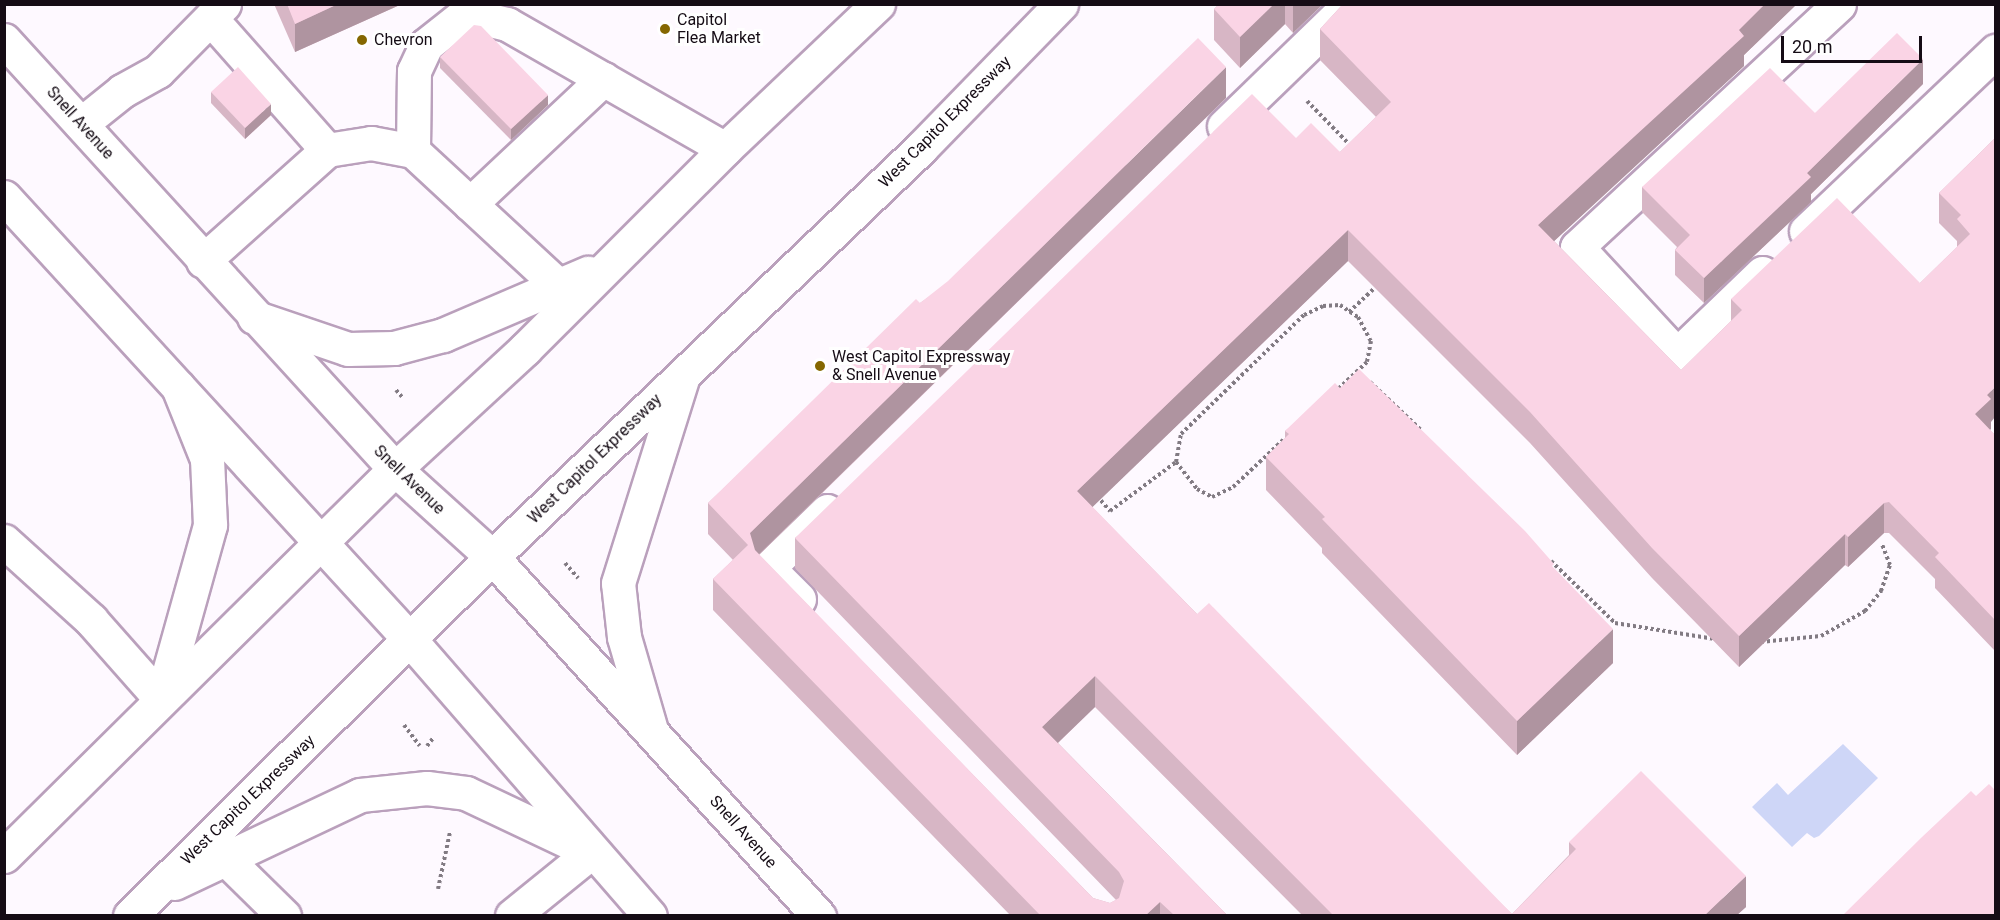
<!DOCTYPE html>
<style>
body{margin:0}
#map{position:relative;width:2000px;height:920px;overflow:hidden;background:#fef9ff;font-family:Roboto,sans-serif}
div>[style]{position:absolute}
.water>*{inset:0;background:#ced6f7}
.path>*{height:4px;margin-top:-2px;transform-origin:0;background:repeating-linear-gradient(90deg,#827b83 0 3px,transparent 0 6px)}
.roads{filter:drop-shadow(2px 0 #baa0bc) drop-shadow(-2px 0 #baa0bc) drop-shadow(0 2px #baa0bc) drop-shadow(0 -2px #baa0bc)}
.minor>*{height:33px;margin:-16.5px;padding:0 16.5px;transform-origin:16.5px;border-radius:16.5px;background:#fff}
.major>*{height:33px;margin:-16.5px;padding:0 16.5px;transform-origin:16.5px;border-radius:16.5px;background:#fff}
.highway>*{height:33px;margin:-16.5px;padding:0 16.5px;transform-origin:16.5px;border-radius:16.5px;background:#fff}
.wall>*{inset:0;background:#d7b6c5}
.shaded-wall>*{inset:0;background:#af94a0}
.building>*{inset:0;background:#fad4e5}
.dots>*{width:16px;height:16px;translate:-50% -50%;box-sizing:border-box;border:3px solid #fff;border-radius:50%}
span{translate:-50% -50%;white-space:nowrap;text-align:center;line-height:1.15;-webkit-text-stroke:6px #fff;paint-order:stroke}
.poi-label{font-size:16px;color:#150c15}
.left{translate:0 -50%;text-align:left}
.street-label{font-size:16px;color:#150c15}
.frame{position:absolute;inset:0;border:6px solid #150c15;pointer-events:none}
.scale{position:absolute;left:1781px;top:36px;width:141px;height:27px;box-sizing:border-box;border:3px solid #150c15;border-top:0;padding-left:8px;font-size:18px;line-height:21px;white-space:nowrap;color:#150c15;-webkit-text-stroke:4px #fff;paint-order:stroke}
</style>
<div id="map">
<div class="water">
<i style="clip-path:polygon(1843px 744px,1878px 778px,1819px 836px,1814px 838px,1807px 833px,1792px 847px,1752px 807px,1777px 783px,1788px 795px)"></i>
</div>
<div class="path">
<i style="left:1307px;top:101px;width:62px;rotate:45.7deg"></i>
<i style="left:1349px;top:312px;width:38px;rotate:-43deg"></i>
<i style="left:1370px;top:382px;width:70px;rotate:43.3deg"></i>
<i style="left:396px;top:390px;width:9px;rotate:49deg"></i>
<i style="left:1176px;top:462px;width:34px;rotate:52deg"></i>
<i style="left:1197px;top:489px;width:17px;rotate:28deg"></i>
<i style="left:1212px;top:497px;width:23px;rotate:-25deg"></i>
<i style="left:1233px;top:487px;width:69px;rotate:-43.2deg"></i>
<i style="left:1097px;top:496px;width:20px;rotate:49deg"></i>
<i style="left:1110px;top:511px;width:82px;rotate:-36.6deg"></i>
<i style="left:1176px;top:462px;width:28px;rotate:-80deg"></i>
<i style="left:1181px;top:434px;width:171px;rotate:-44.1deg"></i>
<i style="left:1304px;top:315px;width:21px;rotate:-25deg"></i>
<i style="left:1323px;top:306px;width:17px;rotate:-3deg"></i>
<i style="left:1340px;top:305px;width:22px;rotate:34deg"></i>
<i style="left:1358px;top:317px;width:27px;rotate:62deg"></i>
<i style="left:1371px;top:341px;width:21px;rotate:101deg"></i>
<i style="left:1367px;top:362px;width:41px;rotate:137deg"></i>
<i style="left:1551px;top:561px;width:89px;rotate:44.1deg"></i>
<i style="left:1615px;top:623px;width:101px;rotate:9.1deg"></i>
<i style="left:565px;top:563px;width:20px;rotate:49deg"></i>
<i style="left:1761px;top:642px;width:60px;rotate:-5.7deg"></i>
<i style="left:1821px;top:636px;width:51px;rotate:-29.6deg"></i>
<i style="left:1865px;top:611px;width:26px;rotate:-51deg"></i>
<i style="left:1881px;top:591px;width:28px;rotate:-71deg"></i>
<i style="left:1890px;top:565px;width:22px;rotate:-111deg"></i>
<i style="left:404px;top:725px;width:26px;rotate:53deg"></i>
<i style="left:427px;top:746px;width:11px;rotate:-52deg"></i>
<i style="left:438px;top:889px;width:58px;rotate:-78.1deg"></i>
</div>
<div class="roads">
<div class="minor">
<i style="left:212px;top:20px;width:174px;rotate:48.5deg"></i>
<i style="left:81px;top:124px;width:53px;rotate:-38.8deg"></i>
<i style="left:122px;top:91px;width:41px;rotate:-29.1deg"></i>
<i style="left:158px;top:71px;width:94px;rotate:-45.4deg"></i>
<i style="left:1224px;top:126px;width:175px;rotate:-44.1deg"></i>
<i style="left:413px;top:151px;width:80px;rotate:-89.3deg"></i>
<i style="left:414px;top:71px;width:29px;rotate:-65deg"></i>
<i style="left:426px;top:45px;width:50px;rotate:-38.5deg"></i>
<i style="left:465px;top:14px;width:43px;rotate:13.4deg"></i>
<i style="left:507px;top:24px;width:251px;rotate:29.8deg"></i>
<i style="left:470px;top:204px;width:183px;rotate:-43.2deg"></i>
<i style="left:1806px;top:231px;width:262px;rotate:-43.5deg"></i>
<i style="left:203px;top:261px;width:166px;rotate:-41.8deg"></i>
<i style="left:327px;top:150px;width:45px;rotate:-9deg"></i>
<i style="left:371px;top:143px;width:43px;rotate:10.8deg"></i>
<i style="left:413px;top:151px;width:202px;rotate:42.8deg"></i>
<i style="left:1762px;top:273px;width:118px;rotate:136deg"></i>
<i style="left:1677px;top:355px;width:147px;rotate:-132.8deg"></i>
<i style="left:1577px;top:247px;width:357px;rotate:-42.8deg"></i>
<i style="left:4px;top:541px;width:118px;rotate:42.2deg"></i>
<i style="left:91px;top:620px;width:106px;rotate:48.5deg"></i>
<i style="left:799px;top:599px;width:44px;rotate:-135deg"></i>
<i style="left:768px;top:568px;width:82px;rotate:-44deg"></i>
<i style="left:227px;top:860px;width:80px;rotate:44.5deg"></i>
<i style="left:512px;top:916px;width:102px;rotate:-39deg"></i>
</div>
<div class="major">
<i style="left:4px;top:40px;width:580px;rotate:47.65deg"></i>
<i style="left:395px;top:469px;width:131px;rotate:42.2deg"></i>
<i style="left:492px;top:557px;width:486px;rotate:47.7deg"></i>
<i style="left:4px;top:197px;width:602px;rotate:47.49deg"></i>
<i style="left:411px;top:641px;width:364px;rotate:49deg"></i>
</div>
<div class="highway">
<i style="left:254px;top:317px;width:99px;rotate:18.8deg"></i>
<i style="left:348px;top:349px;width:46px;rotate:-1.2deg"></i>
<i style="left:394px;top:348px;width:51px;rotate:-14.9deg"></i>
<i style="left:443px;top:335px;width:158px;rotate:-23.2deg"></i>
<i style="left:162px;top:697px;width:179px;rotate:-74.4deg"></i>
<i style="left:210px;top:525px;width:66px;rotate:-92.6deg"></i>
<i style="left:207px;top:459px;width:78px;rotate:-111.9deg"></i>
<i style="left:651px;top:730px;width:97px;rotate:-106.2deg"></i>
<i style="left:624px;top:637px;width:54px;rotate:-96.3deg"></i>
<i style="left:618px;top:583px;width:214px;rotate:-72.6deg"></i>
<i style="left:4px;top:856px;width:550px;rotate:-44.71deg"></i>
<i style="left:395px;top:469px;width:177px;rotate:-42.7deg"></i>
<i style="left:525px;top:349px;width:283px;rotate:-45deg"></i>
<i style="left:725px;top:149px;width:211px;rotate:-43.5deg"></i>
<i style="left:174px;top:883px;width:206px;rotate:-25.3deg"></i>
<i style="left:360px;top:795px;width:67px;rotate:-6deg"></i>
<i style="left:427px;top:788px;width:39px;rotate:7deg"></i>
<i style="left:466px;top:793px;width:138px;rotate:25.3deg"></i>
<i style="left:130px;top:916px;width:510px;rotate:-44.76deg"></i>
<i style="left:492px;top:557px;width:593px;rotate:-43.63deg"></i>
<i style="left:921px;top:148px;width:201px;rotate:-45.8deg"></i>
</div>
</div>
<div class="wall">
<i style="clip-path:polygon(274px 4px,402px 4px,295px 52px)"></i>
<i style="clip-path:polygon(1219px 4px,1323px 4px,1293px 33px,1285px 24px,1240px 68px,1214px 40px,1214px 9px)"></i>
<i style="clip-path:polygon(1343px 4px,1797px 4px,1744px 55px,1744px 66px,1554px 241px,1681px 370px,1731px 321px,1731px 299px,1920px 283px,1957px 247px,1957px 241px,1939px 223px,1939px 193px,1995px 138px,1990px 430px,1995px 435px,1995px 651px,1935px 588px,1935px 579px,1889px 533px,1884px 533px,1848px 567px,1845px 565px,1739px 667px,1652px 578px,1530px 443px,1348px 261px,1092px 507px,1197px 614px,1512px 914px,1569px 855px,1569px 842px,1746px 907px,1737px 915px,1302px 915px,1095px 707px,1058px 743px,1227px 915px,1010px 915px,713px 610px,713px 579px,733px 560px,708px 534px,708px 503px,920px 303px,1226px 98px,759px 555px,1093px 898px,1110px 903px,1116px 900px,795px 568px,795px 538px,1296px 138px,1340px 152px,1376px 117px,1320px 60px,1320px 29px)"></i>
<i style="clip-path:polygon(440px 57px,548px 105px,511px 140px,440px 68px)"></i>
<i style="clip-path:polygon(1923px 84px,1811px 194px,1811px 202px,1704px 303px,1675px 275px,1675px 250px,1677px 247px,1642px 212px,1642px 187px,1815px 113px)"></i>
<i style="clip-path:polygon(211px 92px,271px 115px,245px 139px,211px 103px)"></i>
<i style="clip-path:polygon(1340px 388px,1554px 569px,1613px 663px,1517px 755px,1322px 553px,1322px 548px,1266px 490px,1266px 457px,1285px 438px,1285px 431px)"></i>
</div>
<div class="shaded-wall">
<i style="clip-path:polygon(338px 4px,402px 4px,295px 52px,295px 24px)"></i>
<i style="clip-path:polygon(1274px 4px,1285px 4px,1285px 24px,1240px 68px,1240px 37px)"></i>
<i style="clip-path:polygon(1293px 4px,1323px 4px,1293px 33px)"></i>
<i style="clip-path:polygon(1765px 4px,1797px 4px,1744px 55px,1744px 66px,1538px 256px,1538px 225px)"></i>
<i style="clip-path:polygon(1923px 59px,1923px 84px,1811px 194px,1811px 202px,1704px 303px,1704px 278px,1807px 173px)"></i>
<i style="clip-path:polygon(1226px 67px,1226px 98px,750px 563px,750px 533px)"></i>
<i style="clip-path:polygon(548px 95px,548px 105px,511px 140px,511px 129px)"></i>
<i style="clip-path:polygon(271px 104px,271px 115px,245px 139px,245px 128px)"></i>
<i style="clip-path:polygon(1348px 230px,1348px 261px,1077px 522px,1077px 491px)"></i>
<i style="clip-path:polygon(1995px 387px,1995px 417px,1991px 422px,1991px 429px,1975px 445px,1975px 414px,1987px 395px)"></i>
<i style="clip-path:polygon(1884px 503px,1884px 533px,1848px 567px,1848px 537px)"></i>
<i style="clip-path:polygon(1845px 534px,1845px 565px,1739px 667px,1739px 636px)"></i>
<i style="clip-path:polygon(1613px 629px,1613px 663px,1517px 755px,1517px 721px)"></i>
<i style="clip-path:polygon(1095px 676px,1095px 707px,1042px 758px,1042px 727px)"></i>
<i style="clip-path:polygon(1746px 876px,1746px 907px,1737px 915px,1705px 915px)"></i>
<i style="clip-path:polygon(1160px 902px,1160px 915px,1146px 915px)"></i>
</div>
<div class="building">
<i style="clip-path:polygon(287px 4px,338px 4px,295px 24px)"></i>
<i style="clip-path:polygon(1219px 4px,1274px 4px,1240px 37px,1214px 9px)"></i>
<i style="clip-path:polygon(1343px 4px,1765px 4px,1739px 30px,1744px 36px,1538px 225px,1681px 370px,1742px 310px,1731px 299px,1837px 198px,1920px 283px,1970px 234px,1957px 219px,1961px 215px,1939px 193px,1995px 138px,1995px 387px,1987px 395px,1991px 399px,1975px 414px,1995px 435px,1995px 620px,1935px 557px,1939px 553px,1889px 502px,1884px 503px,1848px 537px,1845px 534px,1739px 636px,1652px 548px,1530px 412px,1348px 230px,1077px 491px,1197px 614px,1209px 603px,1512px 914px,1576px 849px,1569px 842px,1641px 771px,1746px 876px,1705px 915px,1333px 915px,1095px 676px,1042px 727px,1227px 915px,1174px 915px,1160px 902px,1146px 915px,1040px 915px,713px 579px,748px 545px,708px 503px,916px 299px,920px 303px,948px 281px,1198px 38px,1226px 67px,750px 533px,755px 550px,1093px 898px,1110px 903px,1119px 898px,1124px 881px,1119px 872px,795px 538px,1252px 94px,1296px 138px,1311px 123px,1340px 152px,1391px 102px,1320px 29px)"></i>
<i style="clip-path:polygon(474px 25px,481px 26px,548px 95px,511px 129px,440px 57px)"></i>
<i style="clip-path:polygon(1897px 33px,1923px 59px,1807px 173px,1811px 177px,1704px 278px,1675px 250px,1690px 235px,1642px 187px,1770px 68px,1815px 113px)"></i>
<i style="clip-path:polygon(238px 67px,271px 104px,245px 128px,211px 92px)"></i>
<i style="clip-path:polygon(1359px 369px,1525px 531px,1554px 564px,1552px 566px,1613px 629px,1517px 721px,1322px 519px,1325px 517px,1266px 457px,1289px 434px,1285px 431px,1335px 383px,1340px 388px)"></i>
<i style="clip-path:polygon(1989px 784px,1995px 790px,1995px 915px,1843px 915px,1922px 837px,1971px 791px,1976px 796px)"></i>
</div>
<div class="dots">
<i style="left:665px;top:29px;background:#856701"></i>
<i style="left:362px;top:40px;background:#856701"></i>
<i style="left:820px;top:366px;background:#856701"></i>
</div>
<div class="poi-label">
<span class="left" style="left:677px;top:29px">Capitol<br>Flea Market</span>
<span class="left" style="left:374px;top:40px">Chevron</span>
<span class="left" style="left:832px;top:366px">West Capitol Expressway<br>&amp; Snell Avenue</span>
</div>
<div class="street-label">
<span style="left:945px;top:122px;rotate:-45deg">West Capitol Expressway</span>
<span style="left:80px;top:123px;rotate:48deg">Snell Avenue</span>
<span style="left:595px;top:459px;rotate:-44deg">West Capitol Expressway</span>
<span style="left:409px;top:480px;rotate:44deg">Snell Avenue</span>
<span style="left:248px;top:800px;rotate:-44deg">West Capitol Expressway</span>
<span style="left:743px;top:832px;rotate:48deg">Snell Avenue</span>
</div>
<div class="frame"></div>
<div class="scale">20 m</div>
</div>
